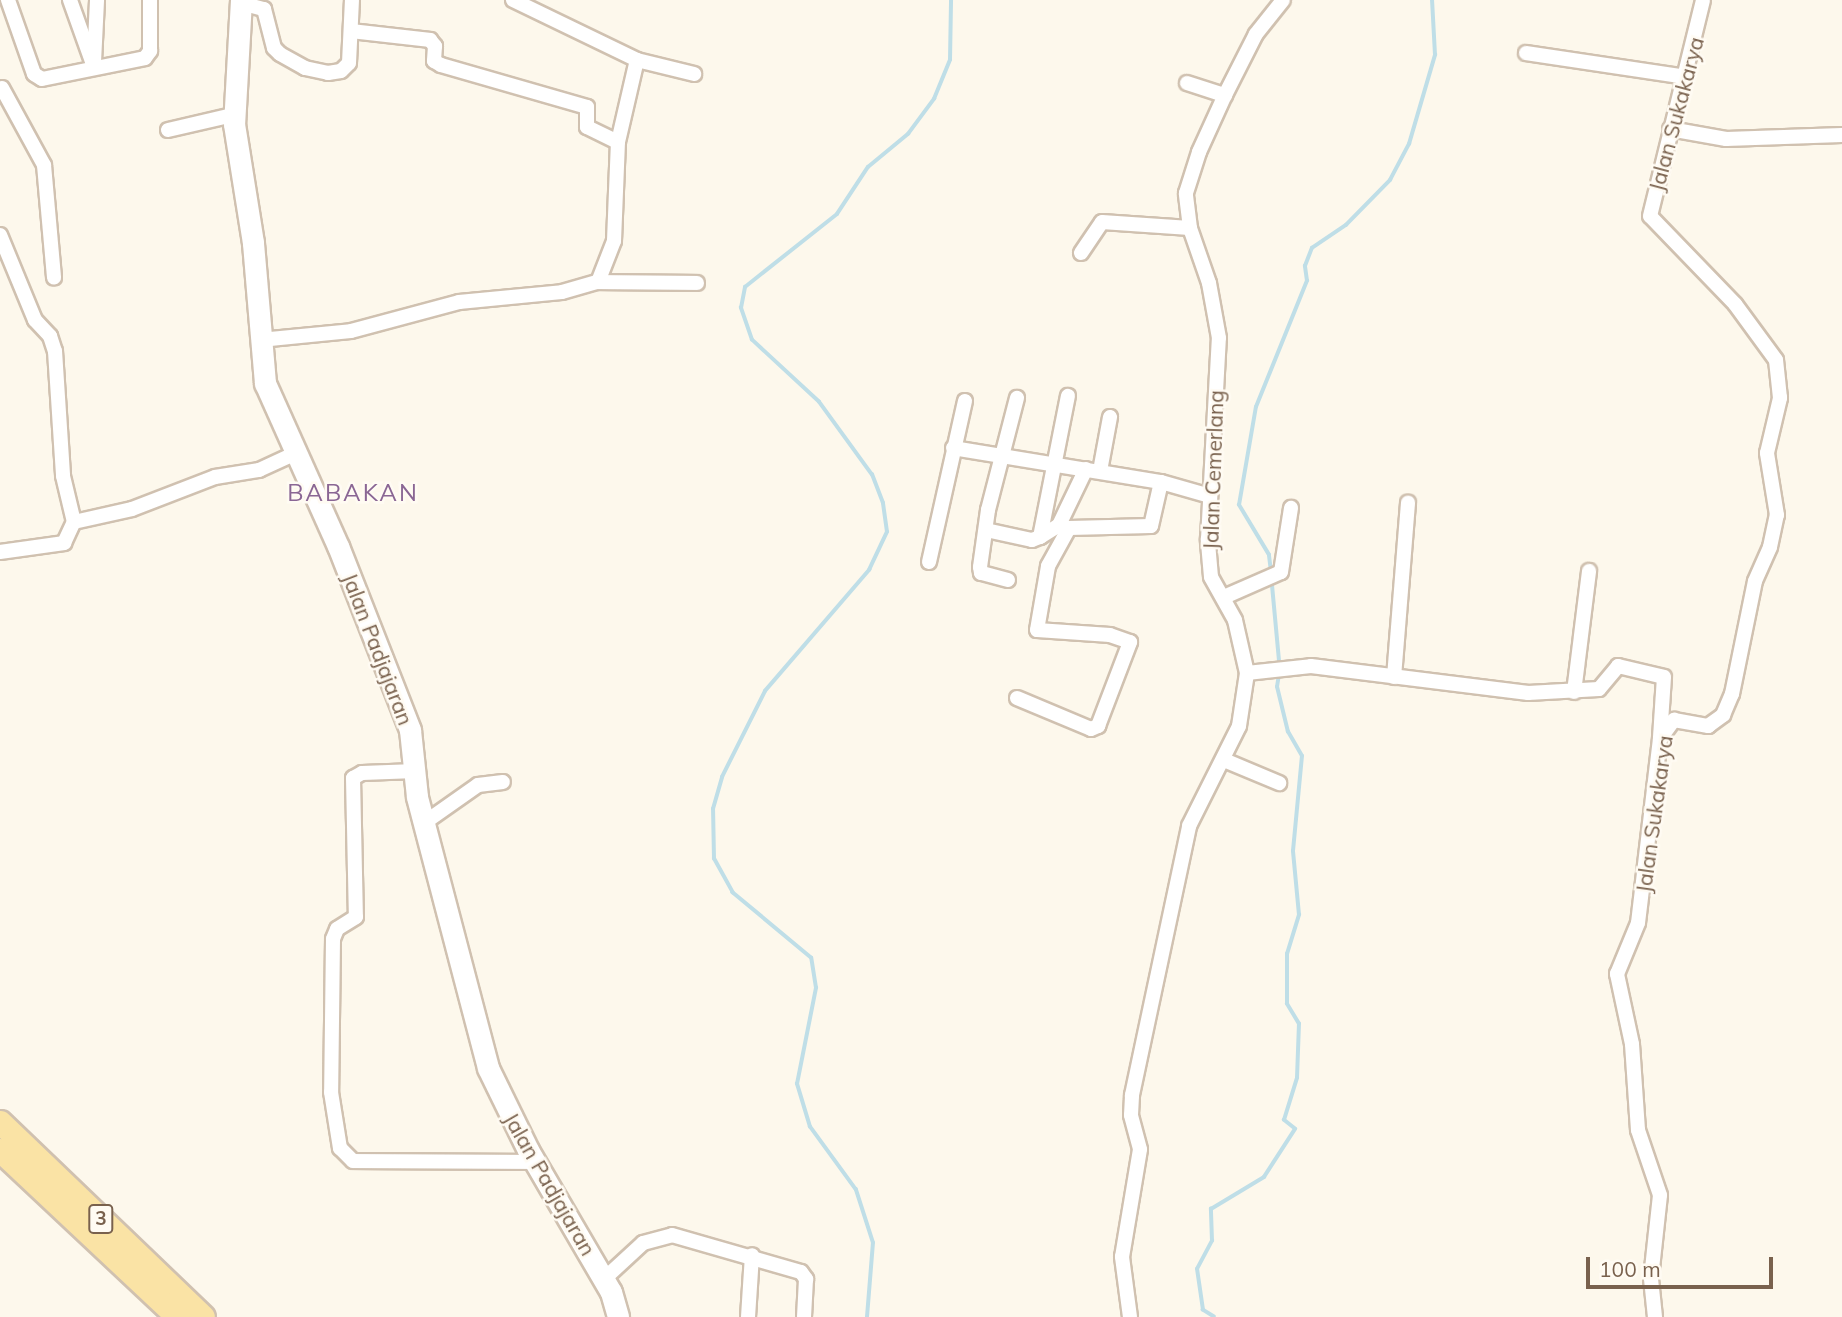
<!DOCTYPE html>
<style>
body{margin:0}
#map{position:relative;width:1842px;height:1317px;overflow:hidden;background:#fdf8ec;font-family:Mulish,sans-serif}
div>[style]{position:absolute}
.stream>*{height:3.5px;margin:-1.75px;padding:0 1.75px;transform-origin:1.75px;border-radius:1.75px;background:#bfdee7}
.roads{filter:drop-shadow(2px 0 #d0c1b0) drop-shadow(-2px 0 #d0c1b0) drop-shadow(0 2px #d0c1b0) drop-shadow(0 -2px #d0c1b0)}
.street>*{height:14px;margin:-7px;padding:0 7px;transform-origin:7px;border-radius:7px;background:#fff}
.secondary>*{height:21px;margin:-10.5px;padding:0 10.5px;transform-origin:10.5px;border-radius:10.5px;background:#fff}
.primary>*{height:23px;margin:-11.5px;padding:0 11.5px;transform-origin:11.5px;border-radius:11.5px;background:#fae3a5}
span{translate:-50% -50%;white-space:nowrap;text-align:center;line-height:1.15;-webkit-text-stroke:5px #fffbf3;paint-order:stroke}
.shield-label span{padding:2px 5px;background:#fffbf3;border:2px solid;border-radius:5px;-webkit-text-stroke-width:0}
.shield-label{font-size:19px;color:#79614d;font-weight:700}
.street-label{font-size:21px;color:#79614d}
.quarter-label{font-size:24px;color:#8a6694;letter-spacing:2px}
.scale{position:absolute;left:1586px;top:1257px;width:187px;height:32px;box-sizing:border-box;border:4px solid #79614d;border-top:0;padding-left:9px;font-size:21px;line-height:24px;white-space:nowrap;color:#79614d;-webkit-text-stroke:5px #fffbf3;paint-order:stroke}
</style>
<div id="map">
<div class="stream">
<i style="left:1271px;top:572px;width:17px;rotate:-97deg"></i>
<i style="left:1269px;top:555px;width:58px;rotate:-121deg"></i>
<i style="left:1239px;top:505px;width:99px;rotate:-80.2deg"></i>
<i style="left:1256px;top:407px;width:136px;rotate:-68deg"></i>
<i style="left:1307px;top:281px;width:15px;rotate:-98deg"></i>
<i style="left:1305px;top:266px;width:19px;rotate:-69deg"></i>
<i style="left:1312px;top:248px;width:41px;rotate:-34.1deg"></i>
<i style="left:1346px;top:225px;width:63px;rotate:-45.6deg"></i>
<i style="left:1390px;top:180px;width:41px;rotate:-62.2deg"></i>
<i style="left:1409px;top:144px;width:93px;rotate:-73.7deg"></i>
<i style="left:1435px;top:55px;width:55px;rotate:-93.1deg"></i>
<i style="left:1272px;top:580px;width:86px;rotate:84.7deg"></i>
<i style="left:867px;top:1317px;width:74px;rotate:-85.4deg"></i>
<i style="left:873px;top:1243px;width:56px;rotate:-107.8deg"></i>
<i style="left:856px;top:1190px;width:78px;rotate:-126.1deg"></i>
<i style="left:810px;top:1127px;width:45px;rotate:-106.8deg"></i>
<i style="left:797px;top:1084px;width:98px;rotate:-78.8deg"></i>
<i style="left:816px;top:988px;width:30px;rotate:-99deg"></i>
<i style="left:811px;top:958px;width:102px;rotate:-140.2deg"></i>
<i style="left:733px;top:893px;width:39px;rotate:-119deg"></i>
<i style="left:714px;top:859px;width:50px;rotate:-91.1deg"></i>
<i style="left:713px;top:809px;width:33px;rotate:-74deg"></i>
<i style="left:722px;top:777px;width:96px;rotate:-63.4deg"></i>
<i style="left:765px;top:691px;width:160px;rotate:-49.3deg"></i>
<i style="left:869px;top:570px;width:42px;rotate:-64.7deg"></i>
<i style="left:887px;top:532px;width:29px;rotate:-98deg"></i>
<i style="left:883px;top:503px;width:30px;rotate:-111deg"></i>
<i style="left:872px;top:475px;width:90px;rotate:-126deg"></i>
<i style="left:819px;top:402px;width:91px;rotate:-137.2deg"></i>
<i style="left:752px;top:340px;width:34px;rotate:-109deg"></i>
<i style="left:741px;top:308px;width:21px;rotate:-79deg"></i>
<i style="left:745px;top:287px;width:117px;rotate:-38.4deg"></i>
<i style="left:837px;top:214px;width:56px;rotate:-56.6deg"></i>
<i style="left:868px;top:167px;width:52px;rotate:-39.5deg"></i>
<i style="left:908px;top:134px;width:44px;rotate:-53.4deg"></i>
<i style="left:934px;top:99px;width:42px;rotate:-67.7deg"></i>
<i style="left:950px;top:60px;width:60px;rotate:-89deg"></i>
<i style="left:1214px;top:1317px;width:13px;rotate:-148deg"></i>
<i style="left:1203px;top:1310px;width:41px;rotate:-98.3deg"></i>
<i style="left:1197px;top:1269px;width:32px;rotate:-62deg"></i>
<i style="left:1212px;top:1241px;width:32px;rotate:-92deg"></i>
<i style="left:1211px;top:1209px;width:62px;rotate:-31.1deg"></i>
<i style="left:1264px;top:1177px;width:57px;rotate:-57.1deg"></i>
<i style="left:1295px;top:1129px;width:14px;rotate:-141deg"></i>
<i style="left:1284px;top:1120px;width:44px;rotate:-72.8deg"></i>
<i style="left:1297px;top:1078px;width:54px;rotate:-87.9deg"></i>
<i style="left:1299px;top:1024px;width:23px;rotate:-121deg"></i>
<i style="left:1287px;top:1004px;width:50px;rotate:-90deg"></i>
<i style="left:1287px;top:954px;width:41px;rotate:-72.9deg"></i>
<i style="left:1299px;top:915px;width:64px;rotate:-95.4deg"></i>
<i style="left:1293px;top:851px;width:95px;rotate:-84.6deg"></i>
<i style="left:1302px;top:756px;width:28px;rotate:-120deg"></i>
<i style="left:1288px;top:732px;width:46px;rotate:-103.7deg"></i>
<i style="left:1277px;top:687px;width:13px;rotate:-81deg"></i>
</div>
<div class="roads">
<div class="street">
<i style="left:8px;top:0;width:78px;rotate:70.6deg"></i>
<i style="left:34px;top:74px;width:9px;rotate:32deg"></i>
<i style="left:42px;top:79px;width:105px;rotate:-11.5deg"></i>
<i style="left:145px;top:58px;width:9px;rotate:-54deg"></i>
<i style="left:150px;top:51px;width:51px;rotate:-90deg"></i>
<i style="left:70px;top:0;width:71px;rotate:70.3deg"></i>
<i style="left:513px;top:0;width:138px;rotate:25.8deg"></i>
<i style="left:637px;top:60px;width:59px;rotate:13.8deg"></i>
<i style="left:241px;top:3px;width:24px;rotate:15deg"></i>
<i style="left:264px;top:9px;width:40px;rotate:75.6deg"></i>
<i style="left:274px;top:48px;width:8px;rotate:45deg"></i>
<i style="left:280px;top:54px;width:29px;rotate:29deg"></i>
<i style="left:305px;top:68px;width:24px;rotate:12deg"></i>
<i style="left:328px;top:73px;width:13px;rotate:-9deg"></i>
<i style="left:341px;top:71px;width:11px;rotate:-45deg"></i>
<i style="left:349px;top:63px;width:63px;rotate:-87.3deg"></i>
<i style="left:351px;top:31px;width:80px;rotate:6.5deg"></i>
<i style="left:430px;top:40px;width:8px;rotate:50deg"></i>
<i style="left:435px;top:46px;width:15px;rotate:94deg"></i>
<i style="left:434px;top:61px;width:8px;rotate:30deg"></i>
<i style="left:441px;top:65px;width:152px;rotate:16deg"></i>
<i style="left:587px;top:107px;width:20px;rotate:90deg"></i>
<i style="left:587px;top:127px;width:34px;rotate:26deg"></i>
<i style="left:1526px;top:53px;width:162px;rotate:8.5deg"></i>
<i style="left:94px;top:62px;width:62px;rotate:-87.2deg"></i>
<i style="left:1187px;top:83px;width:40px;rotate:18deg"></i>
<i style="left:2px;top:88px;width:88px;rotate:61.4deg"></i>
<i style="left:44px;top:165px;width:113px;rotate:84.9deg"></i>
<i style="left:1670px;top:129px;width:57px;rotate:10.1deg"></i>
<i style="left:1726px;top:139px;width:116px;rotate:-2deg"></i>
<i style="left:168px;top:130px;width:67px;rotate:-13deg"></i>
<i style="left:0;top:235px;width:92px;rotate:67.6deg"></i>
<i style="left:35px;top:320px;width:22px;rotate:47deg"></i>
<i style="left:50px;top:336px;width:16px;rotate:72deg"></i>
<i style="left:55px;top:351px;width:125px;rotate:86.3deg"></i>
<i style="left:63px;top:476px;width:47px;rotate:76.6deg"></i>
<i style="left:1081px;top:253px;width:37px;rotate:-56deg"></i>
<i style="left:1102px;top:222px;width:88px;rotate:3.9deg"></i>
<i style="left:598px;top:282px;width:99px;rotate:0.6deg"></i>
<i style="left:260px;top:340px;width:91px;rotate:-5.6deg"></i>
<i style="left:351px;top:331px;width:112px;rotate:-15deg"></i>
<i style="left:459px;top:302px;width:103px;rotate:-5.5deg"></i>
<i style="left:562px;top:292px;width:37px;rotate:-16deg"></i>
<i style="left:598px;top:282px;width:44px;rotate:-68.7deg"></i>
<i style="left:614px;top:241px;width:99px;rotate:-87.7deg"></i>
<i style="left:618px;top:142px;width:84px;rotate:-77deg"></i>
<i style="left:953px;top:448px;width:211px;rotate:9.3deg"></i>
<i style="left:1161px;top:482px;width:51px;rotate:15.9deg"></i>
<i style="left:1100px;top:471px;width:55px;rotate:-79.5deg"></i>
<i style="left:986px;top:530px;width:47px;rotate:12.3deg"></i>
<i style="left:1032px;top:540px;width:9px;rotate:-21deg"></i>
<i style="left:1040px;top:537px;width:144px;rotate:-78.8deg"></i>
<i style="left:1040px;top:537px;width:22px;rotate:-32deg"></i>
<i style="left:1059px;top:525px;width:62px;rotate:-64.3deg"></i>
<i style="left:0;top:552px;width:65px;rotate:-8deg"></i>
<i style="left:64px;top:543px;width:23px;rotate:-65deg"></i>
<i style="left:74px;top:522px;width:59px;rotate:-12.6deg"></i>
<i style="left:132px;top:509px;width:89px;rotate:-21.1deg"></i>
<i style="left:215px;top:477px;width:45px;rotate:-9deg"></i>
<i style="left:259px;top:470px;width:41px;rotate:-24.7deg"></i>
<i style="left:929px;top:562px;width:165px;rotate:-77.4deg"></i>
<i style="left:1008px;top:580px;width:28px;rotate:-165deg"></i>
<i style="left:981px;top:573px;width:6px;rotate:-99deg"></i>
<i style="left:980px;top:567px;width:58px;rotate:-82deg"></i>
<i style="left:988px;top:510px;width:116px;rotate:-75.5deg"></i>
<i style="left:1224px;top:597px;width:62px;rotate:-23.7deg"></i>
<i style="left:1281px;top:572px;width:65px;rotate:-81.1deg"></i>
<i style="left:1247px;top:673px;width:64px;rotate:-6.2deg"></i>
<i style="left:1311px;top:666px;width:219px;rotate:7.1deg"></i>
<i style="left:1528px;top:693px;width:71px;rotate:-3.2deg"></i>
<i style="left:1599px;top:689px;width:30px;rotate:-50deg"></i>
<i style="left:1618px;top:666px;width:47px;rotate:13.4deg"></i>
<i style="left:1664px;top:677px;width:61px;rotate:93.8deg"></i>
<i style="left:1394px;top:677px;width:175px;rotate:-85.4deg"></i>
<i style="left:1574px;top:692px;width:122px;rotate:-82.9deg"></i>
<i style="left:1017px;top:698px;width:80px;rotate:22.7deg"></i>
<i style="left:1091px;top:729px;width:8px;rotate:-23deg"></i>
<i style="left:1098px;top:726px;width:90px;rotate:-69.1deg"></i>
<i style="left:1130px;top:642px;width:21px;rotate:-161deg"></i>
<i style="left:1110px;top:635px;width:73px;rotate:-176.1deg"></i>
<i style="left:1037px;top:630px;width:65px;rotate:-80.2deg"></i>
<i style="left:1048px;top:566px;width:43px;rotate:-61.1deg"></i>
<i style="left:1069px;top:528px;width:82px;rotate:-1.4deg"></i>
<i style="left:1151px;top:526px;width:45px;rotate:-77.2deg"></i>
<i style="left:1224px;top:760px;width:60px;rotate:22.7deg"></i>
<i style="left:416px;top:771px;width:54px;rotate:177.9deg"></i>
<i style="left:362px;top:773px;width:10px;rotate:151deg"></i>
<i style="left:353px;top:778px;width:139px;rotate:88.8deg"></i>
<i style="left:356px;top:917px;width:22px;rotate:148deg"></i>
<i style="left:337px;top:929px;width:11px;rotate:112deg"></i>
<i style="left:333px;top:939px;width:153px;rotate:90.7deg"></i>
<i style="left:331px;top:1092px;width:57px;rotate:80.9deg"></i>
<i style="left:340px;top:1148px;width:18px;rotate:45deg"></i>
<i style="left:353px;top:1161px;width:183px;rotate:0.3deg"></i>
<i style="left:424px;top:823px;width:66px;rotate:-35.1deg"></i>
<i style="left:478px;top:785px;width:25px;rotate:-7deg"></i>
<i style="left:604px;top:1279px;width:53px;rotate:-42.7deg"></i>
<i style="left:643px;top:1243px;width:30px;rotate:-15deg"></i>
<i style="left:672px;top:1235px;width:134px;rotate:16deg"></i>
<i style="left:801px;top:1272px;width:9px;rotate:54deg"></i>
<i style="left:806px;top:1279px;width:38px;rotate:93deg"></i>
<i style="left:748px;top:1317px;width:62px;rotate:-86.3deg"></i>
<i style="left:1130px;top:1317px;width:61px;rotate:-97.6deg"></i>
<i style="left:1122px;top:1257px;width:109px;rotate:-80.5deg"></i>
<i style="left:1140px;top:1149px;width:35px;rotate:-105deg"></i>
<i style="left:1131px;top:1115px;width:20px;rotate:-87deg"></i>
<i style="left:1132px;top:1095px;width:275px;rotate:-78deg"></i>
<i style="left:1189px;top:826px;width:112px;rotate:-63.4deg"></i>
<i style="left:1239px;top:726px;width:54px;rotate:-81.4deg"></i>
<i style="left:1247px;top:673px;width:54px;rotate:-102.8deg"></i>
<i style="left:1235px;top:620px;width:49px;rotate:-119.2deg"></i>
<i style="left:1211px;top:577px;width:38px;rotate:-95deg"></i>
<i style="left:1208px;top:539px;width:201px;rotate:-86.9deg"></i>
<i style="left:1219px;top:338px;width:56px;rotate:-100.3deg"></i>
<i style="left:1209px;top:283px;width:58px;rotate:-109.1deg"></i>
<i style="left:1190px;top:228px;width:35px;rotate:-97deg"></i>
<i style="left:1186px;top:193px;width:43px;rotate:-72.4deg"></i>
<i style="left:1199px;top:152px;width:63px;rotate:-65.5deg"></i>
<i style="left:1225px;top:95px;width:68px;rotate:-63.1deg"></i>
<i style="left:1256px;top:34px;width:43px;rotate:-51.5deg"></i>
<i style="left:1655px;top:1317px;width:39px;rotate:-96deg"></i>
<i style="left:1651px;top:1278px;width:83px;rotate:-83.8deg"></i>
<i style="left:1660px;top:1195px;width:69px;rotate:-108.7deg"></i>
<i style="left:1638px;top:1130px;width:86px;rotate:-94deg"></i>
<i style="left:1632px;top:1044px;width:72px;rotate:-102.1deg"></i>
<i style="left:1617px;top:974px;width:55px;rotate:-67.6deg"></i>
<i style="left:1638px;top:923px;width:185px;rotate:-83.2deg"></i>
<i style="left:1660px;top:739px;width:24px;rotate:-54deg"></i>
<i style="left:1674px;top:720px;width:35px;rotate:10deg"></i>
<i style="left:1708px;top:726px;width:19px;rotate:-36deg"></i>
<i style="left:1723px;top:715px;width:23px;rotate:-67deg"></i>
<i style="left:1732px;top:694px;width:115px;rotate:-78.5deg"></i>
<i style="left:1755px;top:581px;width:37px;rotate:-66deg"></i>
<i style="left:1770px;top:547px;width:33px;rotate:-78deg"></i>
<i style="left:1777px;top:515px;width:63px;rotate:-99.2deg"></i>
<i style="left:1767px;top:453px;width:57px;rotate:-76.7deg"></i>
<i style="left:1780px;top:398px;width:38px;rotate:-96deg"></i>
<i style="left:1776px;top:360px;width:69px;rotate:-126.2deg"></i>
<i style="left:1735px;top:304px;width:122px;rotate:-134deg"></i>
<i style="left:1650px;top:216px;width:222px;rotate:-76.2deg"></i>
</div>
<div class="secondary">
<i style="left:241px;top:0;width:124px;rotate:93.2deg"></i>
<i style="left:234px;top:124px;width:121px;rotate:80.9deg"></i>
<i style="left:253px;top:243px;width:141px;rotate:85.1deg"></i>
<i style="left:265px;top:383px;width:179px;rotate:65.9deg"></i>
<i style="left:338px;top:546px;width:198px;rotate:68.6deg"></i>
<i style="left:410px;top:730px;width:67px;rotate:84deg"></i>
<i style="left:417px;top:797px;width:280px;rotate:75.3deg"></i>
<i style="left:488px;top:1068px;width:91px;rotate:64deg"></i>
<i style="left:528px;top:1150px;width:164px;rotate:59.7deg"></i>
<i style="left:611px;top:1292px;width:26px;rotate:74deg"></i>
</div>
<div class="primary">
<i style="left:0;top:1122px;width:281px;rotate:43.8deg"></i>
<i style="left:0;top:1150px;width:244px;rotate:43.2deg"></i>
</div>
</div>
<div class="shield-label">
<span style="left:101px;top:1219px">3</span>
</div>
<div class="street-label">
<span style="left:1676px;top:114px;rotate:-75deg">Jalan Sukakarya</span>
<span style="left:1213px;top:470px;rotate:-88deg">Jalan Cemerlang</span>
<span style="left:378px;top:649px;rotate:69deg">Jalan Padjajaran</span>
<span style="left:1654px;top:814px;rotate:-82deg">Jalan Sukakarya</span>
<span style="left:550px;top:1184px;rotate:60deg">Jalan Padjajaran</span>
</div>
<div class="quarter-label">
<span style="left:353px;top:493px">BABAKAN</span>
</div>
<div class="scale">100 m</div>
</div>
